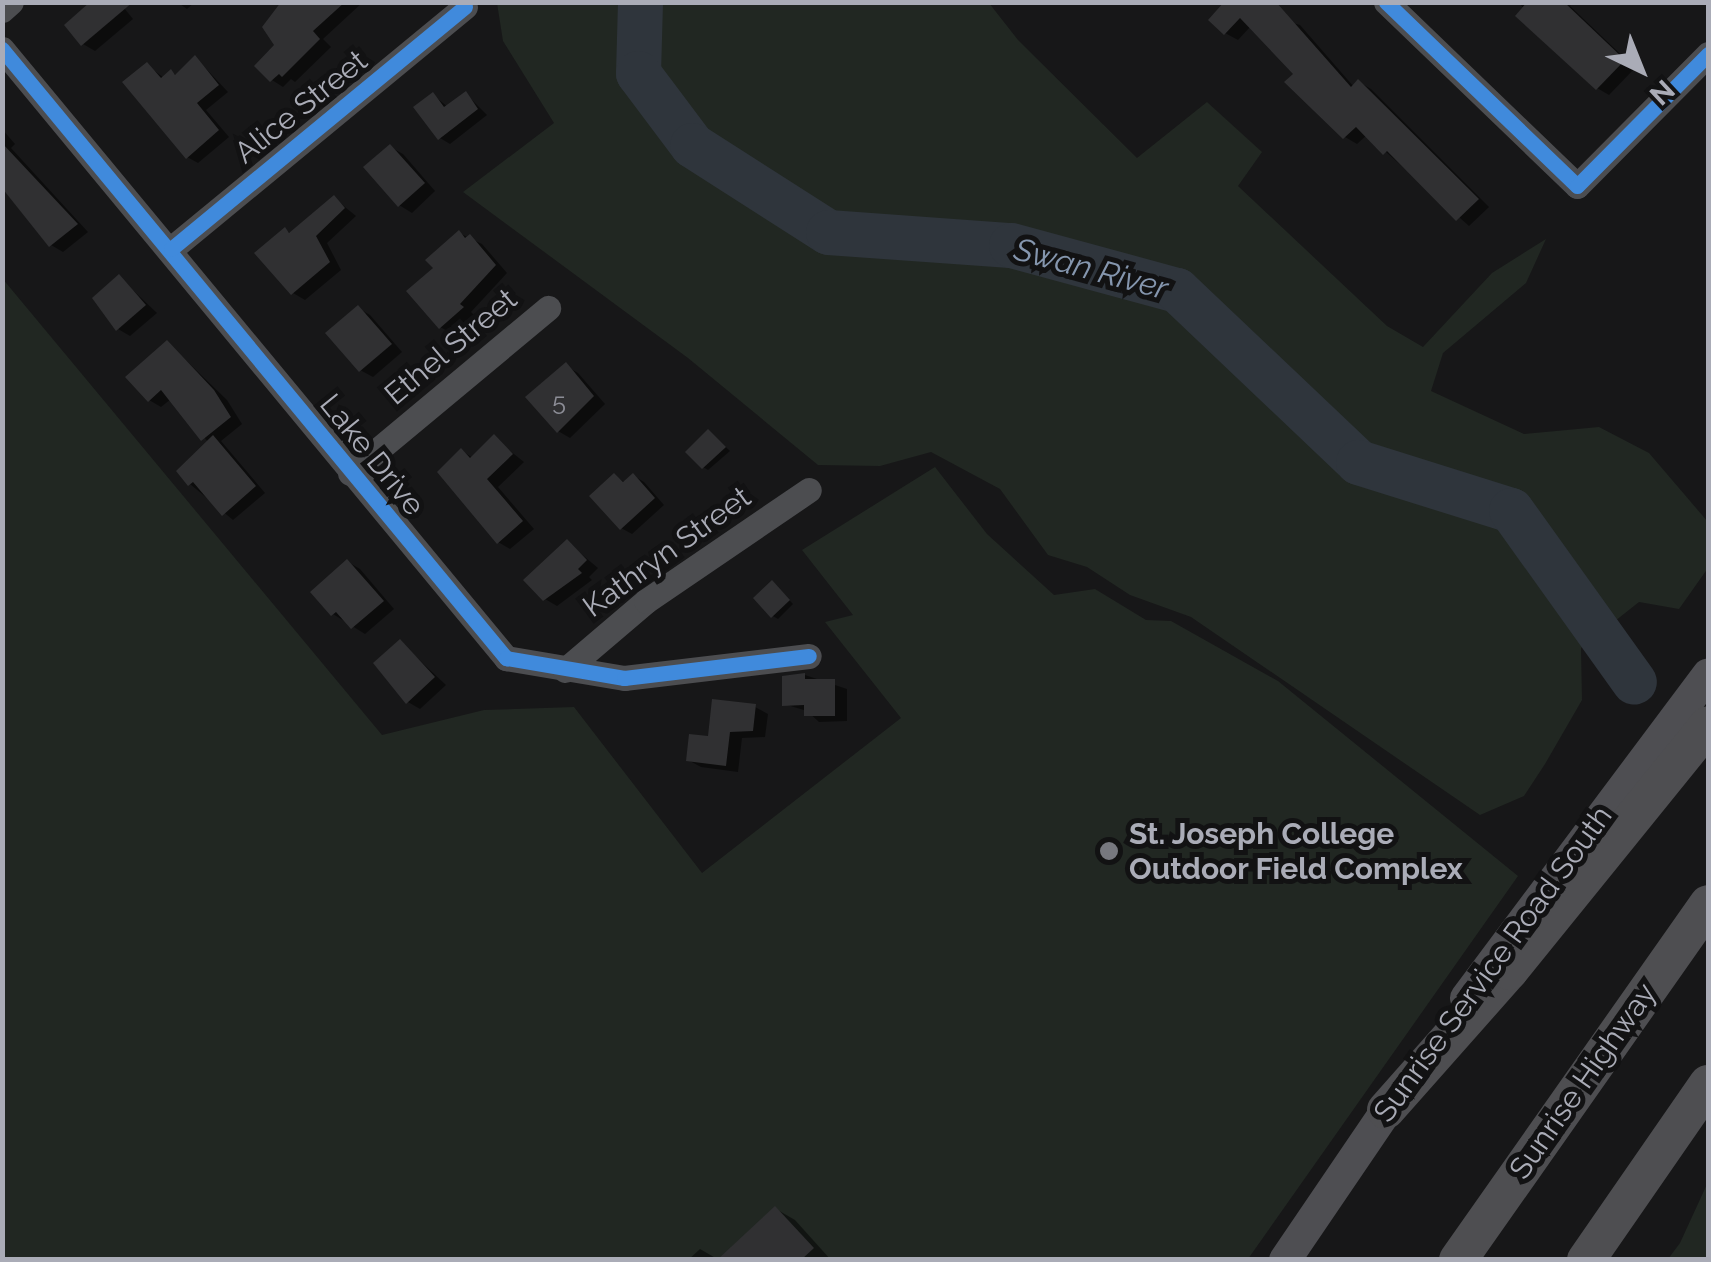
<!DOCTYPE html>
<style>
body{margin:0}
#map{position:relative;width:1711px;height:1262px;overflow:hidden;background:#171718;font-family:Raleway,sans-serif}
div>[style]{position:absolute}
.green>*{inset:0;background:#212722}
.shadow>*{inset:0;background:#0007}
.river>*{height:45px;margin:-22.5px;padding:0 22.5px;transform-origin:22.5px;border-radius:22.5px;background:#2f353c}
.building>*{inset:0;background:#303032}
.minor>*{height:25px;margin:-12.5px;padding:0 12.5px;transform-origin:12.5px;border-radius:12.5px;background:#4c4d50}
.major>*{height:32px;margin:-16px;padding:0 16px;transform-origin:16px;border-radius:16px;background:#4e4e52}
.highway>*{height:38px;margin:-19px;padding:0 19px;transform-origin:19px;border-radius:19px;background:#4e4e51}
.cycleway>*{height:15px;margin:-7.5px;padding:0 7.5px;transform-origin:7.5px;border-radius:7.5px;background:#408adc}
.dots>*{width:28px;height:28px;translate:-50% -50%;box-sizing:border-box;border:5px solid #121213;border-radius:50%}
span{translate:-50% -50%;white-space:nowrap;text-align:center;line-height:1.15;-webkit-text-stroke:10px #121213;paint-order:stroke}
.number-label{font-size:25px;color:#8c8d96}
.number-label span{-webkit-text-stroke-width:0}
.street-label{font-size:30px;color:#aaacb7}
.poi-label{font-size:30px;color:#aaacb7;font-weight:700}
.left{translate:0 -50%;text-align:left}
.water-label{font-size:32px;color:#8596ae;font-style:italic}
.frame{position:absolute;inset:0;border:5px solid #aaacb7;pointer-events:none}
.north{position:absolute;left:1591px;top:20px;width:100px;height:100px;-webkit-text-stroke:8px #121213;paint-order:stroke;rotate:137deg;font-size:28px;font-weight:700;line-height:40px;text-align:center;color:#aaacb7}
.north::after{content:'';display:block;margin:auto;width:35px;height:45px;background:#aaacb7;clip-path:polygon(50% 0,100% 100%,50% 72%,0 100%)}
</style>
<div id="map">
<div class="green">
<i style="clip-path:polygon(497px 3px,989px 3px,1018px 40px,1137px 158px,1207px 102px,1262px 152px,1238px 186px,1387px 326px,1423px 347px,1492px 273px,1546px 239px,1526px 283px,1443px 353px,1431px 391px,1524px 434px,1599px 427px,1649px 453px,1708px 522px,1708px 568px,1679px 609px,1639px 602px,1581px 648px,1582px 700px,1545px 764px,1524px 796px,1480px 815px,1191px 617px,1130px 595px,1087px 567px,1048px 555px,1000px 489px,931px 452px,880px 466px,818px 465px,688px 358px,463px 192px,554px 123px,503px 41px)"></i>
<i style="clip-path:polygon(2px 278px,382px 735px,484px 710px,574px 707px,702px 873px,901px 718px,825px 622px,853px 615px,802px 550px,935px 467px,987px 534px,1054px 595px,1095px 589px,1146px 620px,1171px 621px,1278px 681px,1518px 876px,1248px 1259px,3px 1259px)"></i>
<i style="clip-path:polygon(1708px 1182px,1708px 1259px,1668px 1259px,1680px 1243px)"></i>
</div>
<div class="shadow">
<i style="clip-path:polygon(177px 2px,195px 2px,187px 9px)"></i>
<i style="clip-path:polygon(285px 2px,363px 2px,323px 39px,331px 47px,295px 82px,291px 79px,283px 87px,272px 80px)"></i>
<i style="clip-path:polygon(1518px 2px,1573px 2px,1570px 6px,1635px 68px,1609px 95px,1597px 88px)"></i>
<i style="clip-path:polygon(120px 3px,133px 19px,95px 51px,83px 44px)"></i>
<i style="clip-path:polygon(1226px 4px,1300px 25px,1354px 87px,1359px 82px,1371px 89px,1489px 207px,1469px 226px,1367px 135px,1357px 144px,1345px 137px,1297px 74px,1251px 26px,1238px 40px,1225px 33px)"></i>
<i style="clip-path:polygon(196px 58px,228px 92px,206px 110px,229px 137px,198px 163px,187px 157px,147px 65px,164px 78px,171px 72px,178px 76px)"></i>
<i style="clip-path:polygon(466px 94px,487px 115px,450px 144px,440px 138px,433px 95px,448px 107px)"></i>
<i style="clip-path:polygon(2px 129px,15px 144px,11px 148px,88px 232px,63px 252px,51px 245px,2px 186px)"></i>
<i style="clip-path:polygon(390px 147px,403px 154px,435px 191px,412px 213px,399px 205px)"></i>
<i style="clip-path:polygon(334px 198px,356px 216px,327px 243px,341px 270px,305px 300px,293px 293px,285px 230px,292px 234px)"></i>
<i style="clip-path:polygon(459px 233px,482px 244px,507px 273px,471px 312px,474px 315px,453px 334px,440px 327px,436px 268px)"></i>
<i style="clip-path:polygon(119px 277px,157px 313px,130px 336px,118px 329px)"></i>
<i style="clip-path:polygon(358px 308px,370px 315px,402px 352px,373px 377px,360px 370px)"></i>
<i style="clip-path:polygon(168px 343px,227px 400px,242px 424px,221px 441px,265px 493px,233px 520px,190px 484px,209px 443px,171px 399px,161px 407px,149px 400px)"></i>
<i style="clip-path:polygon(566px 366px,578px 373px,605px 404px,570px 438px,558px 431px)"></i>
<i style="clip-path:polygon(713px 435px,730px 451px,708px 470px,703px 467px)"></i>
<i style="clip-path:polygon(494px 438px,524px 462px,498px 487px,534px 529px,510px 549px,498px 542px,462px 451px,473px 458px)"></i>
<i style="clip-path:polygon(615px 476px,626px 483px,634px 476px,644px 482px,664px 505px,632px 534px,621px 528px)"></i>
<i style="clip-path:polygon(567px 542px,598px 568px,589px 577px,592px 580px,557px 606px,545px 599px)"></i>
<i style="clip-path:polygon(348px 562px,360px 569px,394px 609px,365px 634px,333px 614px)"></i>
<i style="clip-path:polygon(777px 587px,793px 604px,778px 619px,773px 616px)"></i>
<i style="clip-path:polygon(400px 642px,446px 685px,420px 709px,408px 702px)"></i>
<i style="clip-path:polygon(805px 675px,847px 689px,847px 721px,819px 722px,807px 711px,784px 704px)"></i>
<i style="clip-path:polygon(755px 707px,768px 714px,765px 737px,742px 738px,738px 772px,701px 767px,688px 760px)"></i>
<i style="clip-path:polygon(776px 1209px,795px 1220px,831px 1260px,721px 1260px)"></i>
<i style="clip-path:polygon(700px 1249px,719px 1260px,688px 1260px)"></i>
</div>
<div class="river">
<i style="left:640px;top:2px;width:71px;rotate:91.6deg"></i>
<i style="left:638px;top:73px;width:90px;rotate:53.1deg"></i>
<i style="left:692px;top:145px;width:161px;rotate:32.6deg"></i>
<i style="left:828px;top:232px;width:183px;rotate:4.1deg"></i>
<i style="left:1011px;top:245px;width:172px;rotate:15.2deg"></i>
<i style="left:1177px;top:290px;width:250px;rotate:43.5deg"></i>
<i style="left:1358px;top:462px;width:160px;rotate:17.4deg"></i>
<i style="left:1511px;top:510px;width:211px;rotate:54.4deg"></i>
</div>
<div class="building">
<i style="clip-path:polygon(90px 2px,133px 2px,81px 46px,64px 25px)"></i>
<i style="clip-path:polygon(281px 2px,345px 2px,313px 31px,320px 39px,282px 77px,279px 74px,270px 82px,254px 66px,274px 45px,262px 27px)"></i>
<i style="clip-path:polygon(1224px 2px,1276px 2px,1351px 87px,1358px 79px,1479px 199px,1456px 221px,1387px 151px,1383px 155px,1356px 127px,1343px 139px,1284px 82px,1293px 74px,1240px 18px,1224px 35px,1208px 20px)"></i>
<i style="clip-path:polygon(1527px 2px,1564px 2px,1625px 60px,1596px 90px,1515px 16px)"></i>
<i style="clip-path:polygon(195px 55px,219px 85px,197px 103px,219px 130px,186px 159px,122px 82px,147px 62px,161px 78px,171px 69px,175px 75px)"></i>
<i style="clip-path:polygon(466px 91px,478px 109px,438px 140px,413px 107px,433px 92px,444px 107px)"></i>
<i style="clip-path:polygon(2px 143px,78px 224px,49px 247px,2px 188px)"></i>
<i style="clip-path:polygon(390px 144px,425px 183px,398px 207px,363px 167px)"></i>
<i style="clip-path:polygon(334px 195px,345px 208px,316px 236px,330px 262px,291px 295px,254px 253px,285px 227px,289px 233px)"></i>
<i style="clip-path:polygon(459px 230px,465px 238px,470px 234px,496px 265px,460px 304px,464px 307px,439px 329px,406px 291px,433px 268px,425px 260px)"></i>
<i style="clip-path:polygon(119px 274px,146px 305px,116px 331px,92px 298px)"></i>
<i style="clip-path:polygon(358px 305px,392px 344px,359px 372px,325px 333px)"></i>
<i style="clip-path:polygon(167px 340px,214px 390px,231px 417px,201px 441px,161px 390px,148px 402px,125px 377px)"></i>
<i style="clip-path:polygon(566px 362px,594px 396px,557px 433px,525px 397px)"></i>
<i style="clip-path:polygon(708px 429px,726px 447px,702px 469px,685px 452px)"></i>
<i style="clip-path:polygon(494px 434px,513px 454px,487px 479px,523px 521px,497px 544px,437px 472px,461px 448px,470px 458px)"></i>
<i style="clip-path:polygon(213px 435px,256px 486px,222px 516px,193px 482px,188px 486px,176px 471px)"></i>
<i style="clip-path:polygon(614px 473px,623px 482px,633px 473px,655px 498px,620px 530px,589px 496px)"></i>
<i style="clip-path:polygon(567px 539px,587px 560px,578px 569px,582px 573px,543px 601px,523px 580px)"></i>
<i style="clip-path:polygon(347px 559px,384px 601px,351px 629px,336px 612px,331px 616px,310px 592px)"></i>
<i style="clip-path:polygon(772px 580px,790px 600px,771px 618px,753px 598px)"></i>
<i style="clip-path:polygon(400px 639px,435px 677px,406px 704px,373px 663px)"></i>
<i style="clip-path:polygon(805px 673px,805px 679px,835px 679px,835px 716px,804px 716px,804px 705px,782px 706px,782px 676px)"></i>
<i style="clip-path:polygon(712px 699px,756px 704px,753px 731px,730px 732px,726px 766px,686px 761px,689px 734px,708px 736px)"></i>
<i style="clip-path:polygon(775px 1206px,814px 1248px,801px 1260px,717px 1260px)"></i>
</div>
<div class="minor">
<i style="left:1386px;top:2px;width:265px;rotate:43.9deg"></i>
<i style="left:1577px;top:186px;width:186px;rotate:-45.2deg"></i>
<i style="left:2px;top:10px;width:12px;rotate:-42deg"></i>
<i style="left:2px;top:49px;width:791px;rotate:50.39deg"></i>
<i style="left:506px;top:658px;width:120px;rotate:9.6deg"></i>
<i style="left:624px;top:678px;width:186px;rotate:-6.8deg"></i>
<i style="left:171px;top:249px;width:381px;rotate:-39.5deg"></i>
<i style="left:350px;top:473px;width:258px;rotate:-39.8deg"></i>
<i style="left:565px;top:670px;width:106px;rotate:-40.4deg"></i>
<i style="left:646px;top:601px;width:197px;rotate:-34.3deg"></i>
</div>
<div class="major">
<i style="left:1466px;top:998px;width:404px;rotate:-53.2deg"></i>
<i style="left:1285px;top:1260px;width:204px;rotate:-55.8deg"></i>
</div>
<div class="highway">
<i style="left:1386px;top:1110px;width:186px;rotate:-48.5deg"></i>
<i style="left:1509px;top:971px;width:316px;rotate:-51deg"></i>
<i style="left:1458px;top:1260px;width:435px;rotate:-54.9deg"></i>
<i style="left:1586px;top:1260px;width:214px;rotate:-55.3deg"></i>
</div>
<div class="cycleway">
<i style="left:1386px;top:2px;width:265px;rotate:43.9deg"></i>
<i style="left:1577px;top:186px;width:186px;rotate:-45.2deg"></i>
<i style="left:2px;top:49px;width:791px;rotate:50.39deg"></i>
<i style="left:506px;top:658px;width:120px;rotate:9.6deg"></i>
<i style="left:624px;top:678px;width:186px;rotate:-6.8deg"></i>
<i style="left:171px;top:249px;width:381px;rotate:-39.5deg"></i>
</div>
<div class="dots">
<i style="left:1109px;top:851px;background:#77787f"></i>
</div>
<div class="number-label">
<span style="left:559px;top:401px">5</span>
</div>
<div class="street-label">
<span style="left:301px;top:107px;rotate:-39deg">Alice Street</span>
<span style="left:451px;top:347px;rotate:-40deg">Ethel Street</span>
<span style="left:372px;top:455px;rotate:51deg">Lake Drive</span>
<span style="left:667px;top:552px;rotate:-36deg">Kathryn Street</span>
<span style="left:1493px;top:964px;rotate:-54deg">Sunrise Service Road South</span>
<span style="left:1583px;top:1081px;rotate:-55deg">Sunrise Highway</span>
</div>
<div class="poi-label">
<span class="left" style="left:1129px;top:851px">St. Joseph College<br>Outdoor Field Complex</span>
</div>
<div class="water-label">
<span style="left:1091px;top:269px;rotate:15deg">Swan River</span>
</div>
<div class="frame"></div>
<div class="north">N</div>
</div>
